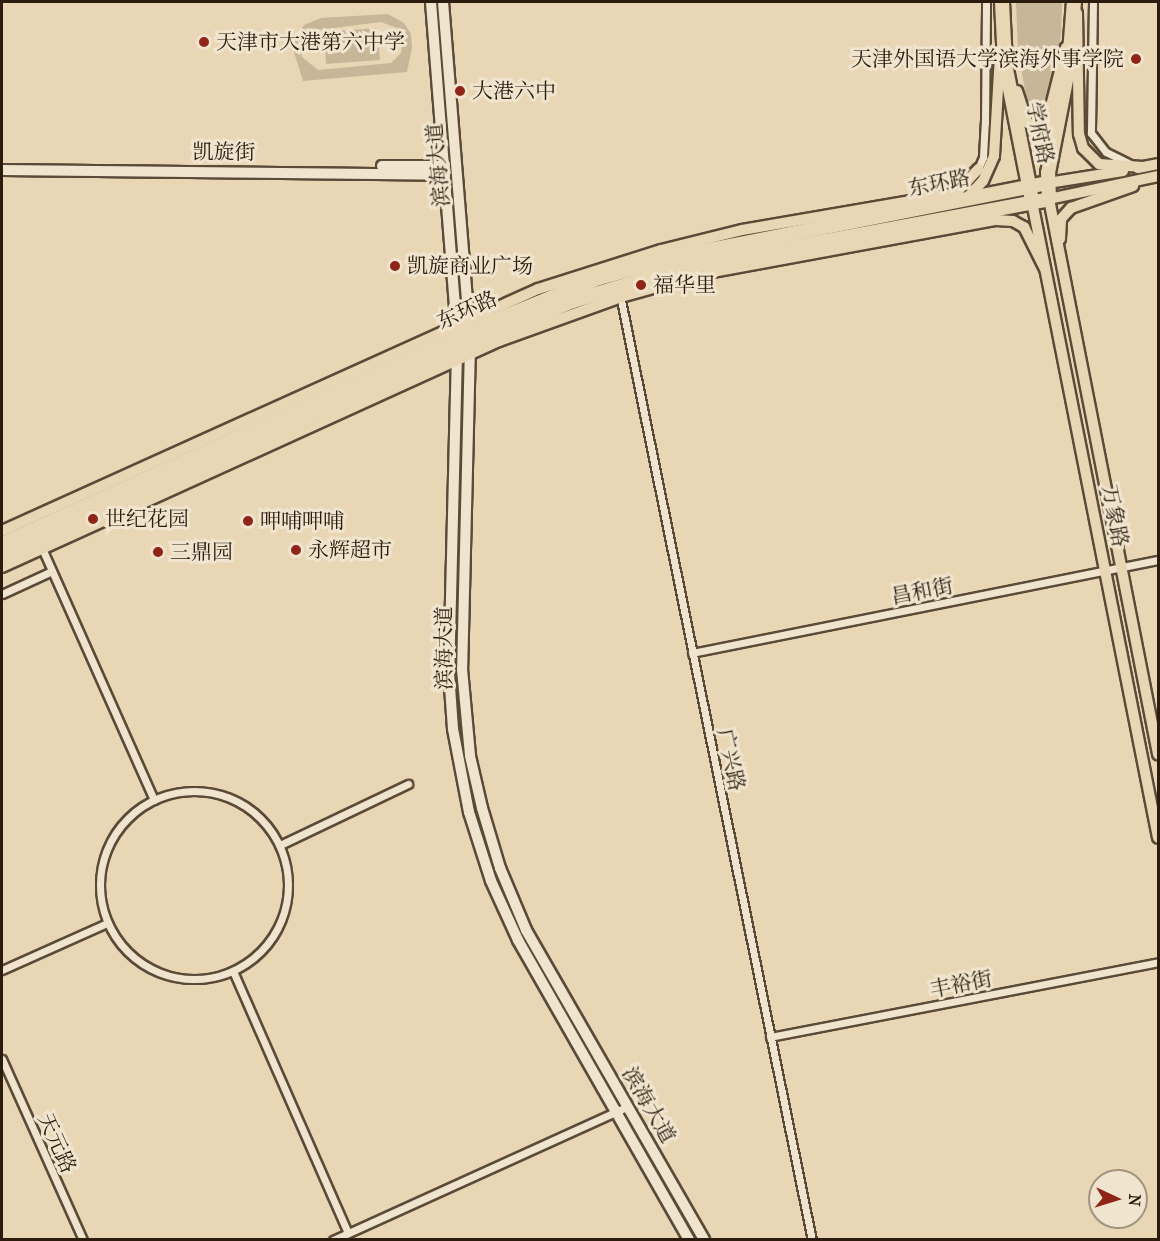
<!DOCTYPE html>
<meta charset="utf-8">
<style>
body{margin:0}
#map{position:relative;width:1160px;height:1241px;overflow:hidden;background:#e8d6b4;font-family:"IM FELL French Canon","Noto Serif SC",serif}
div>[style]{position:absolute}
.green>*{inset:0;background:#c8b698}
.roads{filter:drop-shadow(2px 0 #5a4a37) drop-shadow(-2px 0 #5a4a37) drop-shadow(0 2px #5a4a37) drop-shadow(0 -2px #5a4a37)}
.street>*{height:7px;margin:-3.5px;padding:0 3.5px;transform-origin:3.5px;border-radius:3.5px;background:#f0e4ce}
.street>.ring{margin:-3.5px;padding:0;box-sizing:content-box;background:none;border:7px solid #f0e4ce;border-radius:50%}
.secondary>*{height:10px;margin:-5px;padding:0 5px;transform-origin:5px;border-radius:5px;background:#f0e4ce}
.primary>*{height:10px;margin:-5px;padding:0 5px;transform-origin:5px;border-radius:5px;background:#e8d6b4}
.highway>*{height:14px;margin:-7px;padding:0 7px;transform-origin:7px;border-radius:7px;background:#e8d6b4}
.dots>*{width:16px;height:16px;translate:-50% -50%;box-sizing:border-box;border:3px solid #f0e4ce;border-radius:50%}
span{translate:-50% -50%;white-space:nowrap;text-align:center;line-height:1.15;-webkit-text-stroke:6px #f0e4ce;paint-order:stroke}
.poi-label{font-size:21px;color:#2b1c0d}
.left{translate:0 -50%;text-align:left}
.right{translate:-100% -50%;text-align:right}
.street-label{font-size:21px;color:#2b1c0d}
.frame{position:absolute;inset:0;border:3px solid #2b1c0d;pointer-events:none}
.north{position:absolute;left:1088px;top:1169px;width:60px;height:60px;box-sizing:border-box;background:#f0e4ce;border:2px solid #a19481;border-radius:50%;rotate:94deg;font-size:16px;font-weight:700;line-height:24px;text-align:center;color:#2b1c0d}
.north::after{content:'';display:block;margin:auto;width:21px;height:27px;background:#8f2418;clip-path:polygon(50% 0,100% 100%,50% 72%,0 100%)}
</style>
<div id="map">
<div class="green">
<i style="clip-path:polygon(1016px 2px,1062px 2px,1061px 35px,1046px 118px,1039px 124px,1030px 119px,1018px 51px)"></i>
<i style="clip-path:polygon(evenodd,388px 14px,404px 23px,411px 34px,412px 48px,407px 72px,303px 81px,292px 46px,304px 25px,321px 18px,388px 14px,381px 22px,397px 28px,403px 40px,401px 53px,391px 63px,318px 70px,302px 57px,301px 44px,310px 31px,381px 22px)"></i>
<i style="clip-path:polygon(377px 28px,380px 60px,326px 64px,324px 32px)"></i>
</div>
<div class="roads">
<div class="street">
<i style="left:1093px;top:2px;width:131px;rotate:90.9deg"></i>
<i style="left:1091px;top:133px;width:24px;rotate:52deg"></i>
<i style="left:1106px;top:152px;width:28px;rotate:26deg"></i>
<i style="left:978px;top:169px;width:13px;rotate:-67deg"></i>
<i style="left:983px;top:157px;width:34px;rotate:-87deg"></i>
<i style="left:985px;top:123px;width:121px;rotate:-89.5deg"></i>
<i style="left:620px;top:295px;width:964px;rotate:78.52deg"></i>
<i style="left:41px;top:546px;width:278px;rotate:66deg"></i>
<i style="left:2px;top:594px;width:55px;rotate:-24.7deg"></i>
<i style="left:692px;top:653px;width:475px;rotate:-11.3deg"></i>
<i class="ring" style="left:100px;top:791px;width:181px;height:181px"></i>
<i style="left:280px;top:845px;width:142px;rotate:-25.5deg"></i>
<i style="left:2px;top:970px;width:115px;rotate:-24.1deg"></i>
<i style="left:233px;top:971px;width:286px;rotate:66.3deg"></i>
<i style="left:770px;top:1037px;width:395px;rotate:-10.9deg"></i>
<i style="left:2px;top:1059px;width:198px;rotate:65.9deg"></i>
<i style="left:333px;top:1240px;width:324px;rotate:-24.4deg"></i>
</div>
<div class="secondary">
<i style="left:431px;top:2px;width:332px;rotate:85.5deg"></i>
<i style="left:443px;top:2px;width:326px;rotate:85.4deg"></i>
<i style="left:382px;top:166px;width:63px"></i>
<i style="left:2px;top:170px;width:443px;rotate:0.6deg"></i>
<i style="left:470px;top:346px;width:323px;rotate:91.4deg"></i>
<i style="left:462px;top:669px;width:87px;rotate:84.7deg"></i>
<i style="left:470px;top:756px;width:53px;rotate:77deg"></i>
<i style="left:482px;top:808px;width:63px;rotate:73.3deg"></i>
<i style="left:500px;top:868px;width:67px;rotate:67.2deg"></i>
<i style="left:526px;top:930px;width:357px;rotate:60.1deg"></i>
<i style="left:457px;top:352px;width:321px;rotate:91.4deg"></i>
<i style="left:449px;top:673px;width:56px;rotate:85.9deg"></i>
<i style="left:453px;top:729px;width:85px;rotate:79.1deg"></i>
<i style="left:469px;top:812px;width:72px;rotate:72.3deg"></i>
<i style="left:491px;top:881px;width:65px;rotate:65.4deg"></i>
<i style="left:518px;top:940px;width:345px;rotate:60.3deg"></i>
</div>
<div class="primary">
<i style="left:1077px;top:13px;width:121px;rotate:89.1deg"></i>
<i style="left:1079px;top:134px;width:15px;rotate:74deg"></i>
<i style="left:1083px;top:148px;width:23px;rotate:45deg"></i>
<i style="left:1099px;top:164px;width:44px;rotate:3.9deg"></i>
<i style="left:1017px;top:91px;width:33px;rotate:72deg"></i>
<i style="left:1027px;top:122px;width:14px;rotate:36deg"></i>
<i style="left:1038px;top:130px;width:9px;rotate:-27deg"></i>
<i style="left:1046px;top:126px;width:81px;rotate:-75.8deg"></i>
<i style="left:1138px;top:168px;width:20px;rotate:-11deg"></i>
<i style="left:1158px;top:176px;width:111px;rotate:168.1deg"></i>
<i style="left:1049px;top:199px;width:566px;rotate:78.89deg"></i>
<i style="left:1048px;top:183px;width:76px;rotate:-9.1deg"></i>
<i style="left:966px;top:199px;width:25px;rotate:-47deg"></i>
<i style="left:983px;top:181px;width:27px;rotate:-66deg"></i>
<i style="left:994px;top:156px;width:102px;rotate:-86.6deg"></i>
<i style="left:1032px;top:202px;width:648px;rotate:78.79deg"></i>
<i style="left:1060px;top:239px;width:20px;rotate:-87deg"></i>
<i style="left:1061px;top:219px;width:15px;rotate:-48deg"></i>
<i style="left:1071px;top:208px;width:66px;rotate:-19.5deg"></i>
<i style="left:2px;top:531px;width:588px;rotate:-24.3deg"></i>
<i style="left:538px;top:289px;width:129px;rotate:-17.6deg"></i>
<i style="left:661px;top:250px;width:83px;rotate:-13.9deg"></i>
<i style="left:742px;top:230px;width:217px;rotate:-9.8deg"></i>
<i style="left:956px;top:193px;width:33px;rotate:-47deg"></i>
<i style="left:2px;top:567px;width:546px;rotate:-24.45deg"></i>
<i style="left:499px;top:341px;width:130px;rotate:-19.8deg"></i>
<i style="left:621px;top:297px;width:89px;rotate:-15.6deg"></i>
<i style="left:707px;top:273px;width:294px;rotate:-10.4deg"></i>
<i style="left:996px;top:220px;width:17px;rotate:3deg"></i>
<i style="left:1013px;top:221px;width:13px;rotate:29deg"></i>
<i style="left:1024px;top:227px;width:47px;rotate:63.4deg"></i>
</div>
<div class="highway">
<i style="left:1002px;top:2px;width:62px;rotate:87.2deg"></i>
<i style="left:1005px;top:64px;width:134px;rotate:78.8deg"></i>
<i style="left:2px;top:544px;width:538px;rotate:-24.37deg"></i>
<i style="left:492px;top:322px;width:116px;rotate:-22.4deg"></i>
<i style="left:599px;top:278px;width:83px;rotate:-15.4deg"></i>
<i style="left:679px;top:256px;width:376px;rotate:-11.2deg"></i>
<i style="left:2px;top:555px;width:425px;rotate:-24.5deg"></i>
<i style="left:389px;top:379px;width:200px;rotate:-23deg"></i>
<i style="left:573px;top:301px;width:114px;rotate:-16.8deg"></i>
<i style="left:682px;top:268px;width:373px;rotate:-10.6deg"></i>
<i style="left:1049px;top:199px;width:26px;rotate:-92deg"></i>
<i style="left:1048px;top:173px;width:110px;rotate:-79deg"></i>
<i style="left:1069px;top:65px;width:63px;rotate:-85.5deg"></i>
</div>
</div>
<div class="dots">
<i style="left:204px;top:42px;background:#8f2418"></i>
<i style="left:1136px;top:59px;background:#8f2418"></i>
<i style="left:460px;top:91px;background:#8f2418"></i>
<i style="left:395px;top:266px;background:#8f2418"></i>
<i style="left:641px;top:285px;background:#8f2418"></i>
<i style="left:93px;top:519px;background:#8f2418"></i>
<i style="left:248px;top:521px;background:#8f2418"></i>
<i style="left:296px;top:550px;background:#8f2418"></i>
<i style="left:158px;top:552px;background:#8f2418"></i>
</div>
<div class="poi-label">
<span class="left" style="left:216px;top:42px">天津市大港第六中学</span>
<span class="right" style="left:1124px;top:59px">天津外国语大学滨海外事学院</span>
<span class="left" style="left:472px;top:91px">大港六中</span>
<span class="left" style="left:407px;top:266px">凯旋商业广场</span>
<span class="left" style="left:653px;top:285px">福华里</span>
<span class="left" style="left:105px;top:519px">世纪花园</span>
<span class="left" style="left:260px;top:521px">呷哺呷哺</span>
<span class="left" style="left:308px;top:550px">永辉超市</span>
<span class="left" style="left:170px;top:552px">三鼎园</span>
</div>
<div class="street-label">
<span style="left:1040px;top:133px;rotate:78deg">学府路</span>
<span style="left:224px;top:152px">凯旋街</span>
<span style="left:438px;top:165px;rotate:-95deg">滨海大道</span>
<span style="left:939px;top:183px;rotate:-11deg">东环路</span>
<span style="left:467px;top:310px;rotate:-24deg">东环路</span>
<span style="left:1115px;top:516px;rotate:79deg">万象路</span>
<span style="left:922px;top:591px;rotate:-11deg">昌和街</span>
<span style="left:444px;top:648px;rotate:-90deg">滨海大道</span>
<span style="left:731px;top:760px;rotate:78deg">广兴路</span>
<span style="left:961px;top:984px;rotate:-11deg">丰裕街</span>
<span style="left:649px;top:1105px;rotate:60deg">滨海大道</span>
<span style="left:57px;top:1143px;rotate:66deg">天元路</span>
</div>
<div class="frame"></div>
<div class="north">N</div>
</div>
